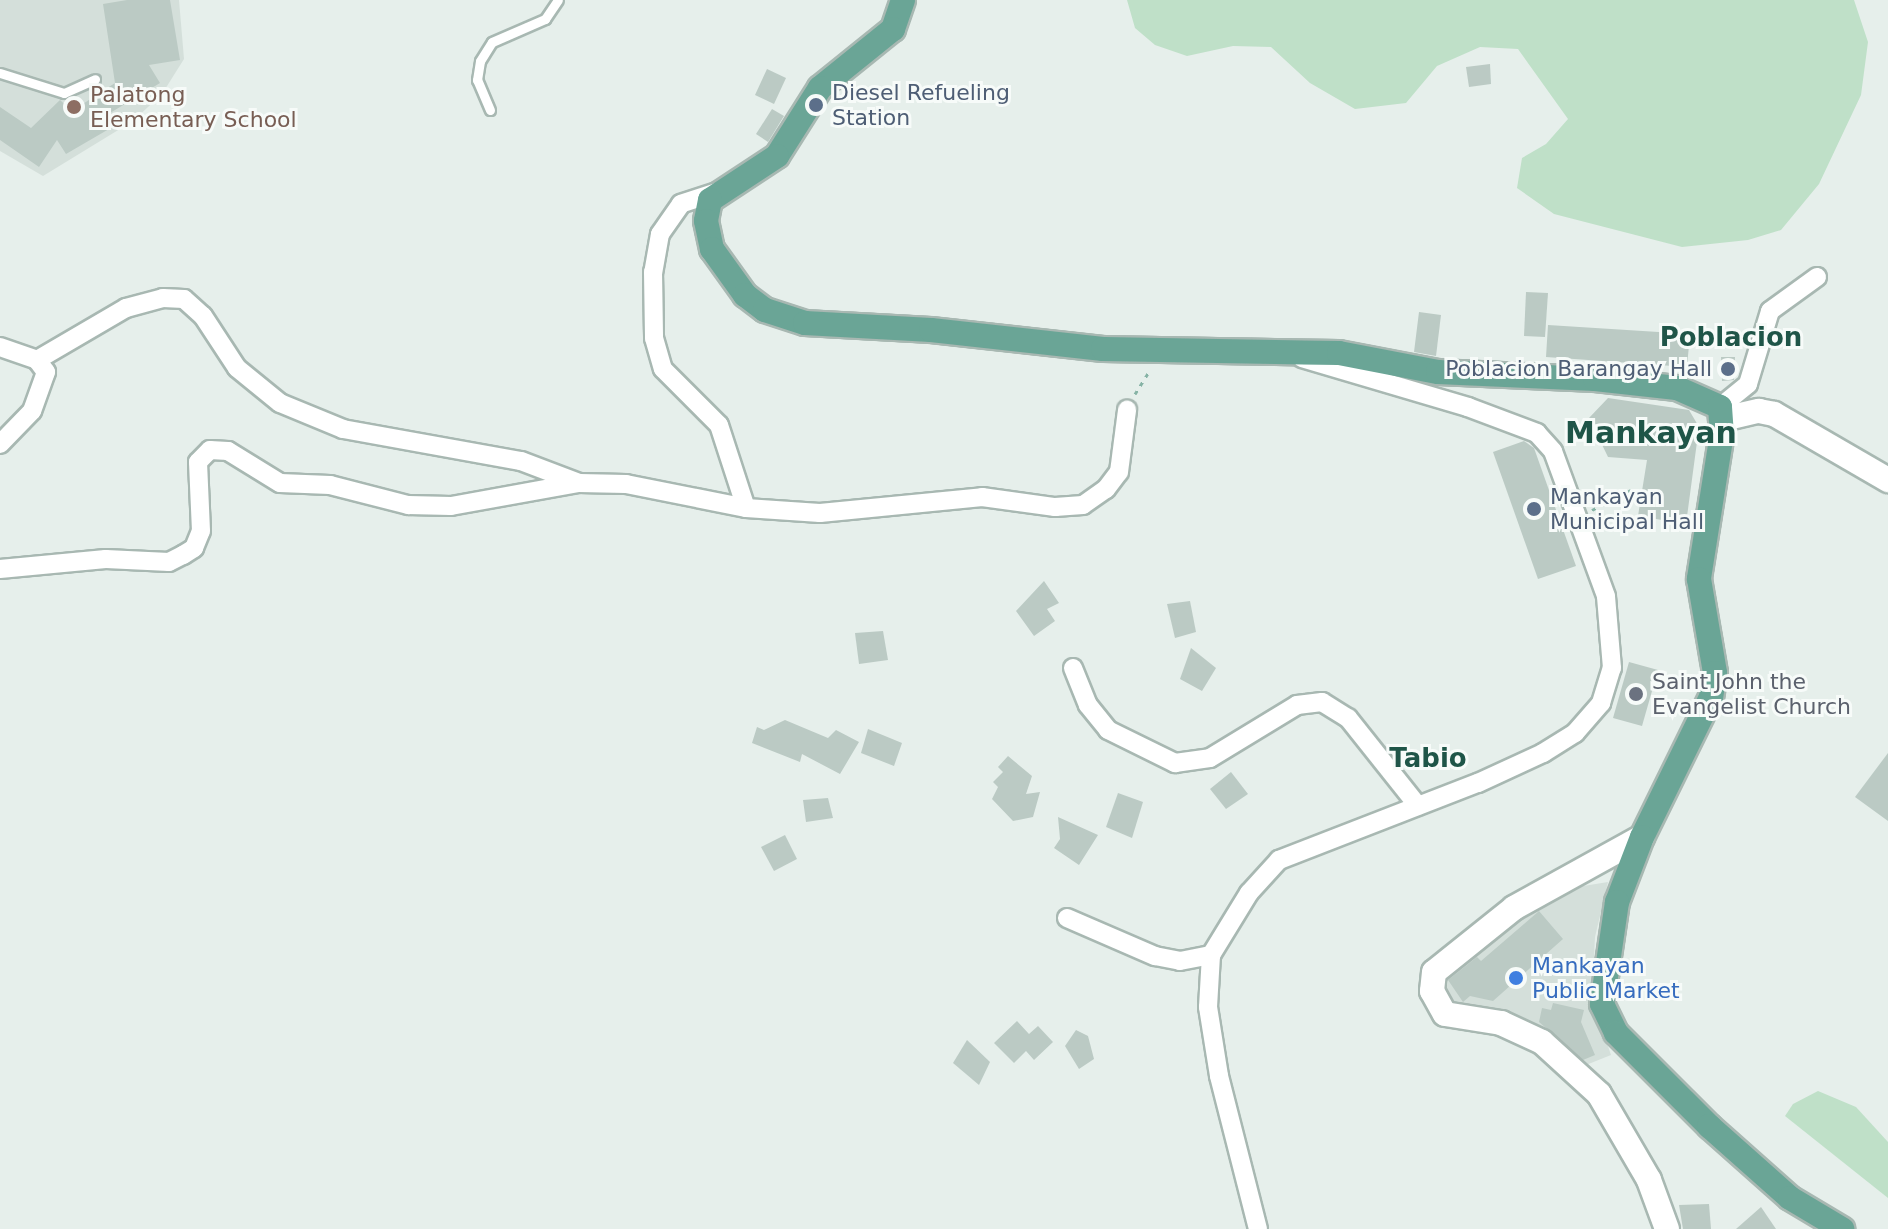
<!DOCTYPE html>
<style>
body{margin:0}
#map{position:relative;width:1888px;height:1229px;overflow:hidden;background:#e6efeb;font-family:"DejaVu Sans",sans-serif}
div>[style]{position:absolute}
.built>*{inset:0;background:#d4dfda}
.green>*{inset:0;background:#bfe0c8}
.building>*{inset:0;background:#bbcac4}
.path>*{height:3px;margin-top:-1.5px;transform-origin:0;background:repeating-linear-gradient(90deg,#86b3a5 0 4px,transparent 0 10px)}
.roads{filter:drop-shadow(2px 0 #a8b8b2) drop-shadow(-2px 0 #a8b8b2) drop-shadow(0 2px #a8b8b2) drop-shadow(0 -2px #a8b8b2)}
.service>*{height:9px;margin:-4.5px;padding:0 4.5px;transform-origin:4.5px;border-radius:4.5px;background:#fff}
.minor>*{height:18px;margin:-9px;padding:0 9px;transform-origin:9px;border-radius:9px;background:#fff}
.tertiary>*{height:24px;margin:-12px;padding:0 12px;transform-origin:12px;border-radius:12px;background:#fff}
.primary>*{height:24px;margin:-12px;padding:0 12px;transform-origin:12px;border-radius:12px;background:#6aa596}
.dots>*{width:22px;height:22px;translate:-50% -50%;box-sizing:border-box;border:4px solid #f7fbf9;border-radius:50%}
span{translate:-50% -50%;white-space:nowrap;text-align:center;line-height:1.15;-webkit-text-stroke:6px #f7fbf9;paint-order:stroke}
.service-label{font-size:22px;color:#4e5e75}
.left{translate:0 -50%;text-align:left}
.right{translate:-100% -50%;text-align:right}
.education-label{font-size:22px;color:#785e54}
.worship-label{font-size:22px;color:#5b616d}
.shop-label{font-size:22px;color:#366cbe}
.quarter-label{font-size:26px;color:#1f5548;font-weight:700}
.district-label{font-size:30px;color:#1f5548;font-weight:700}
</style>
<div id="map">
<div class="built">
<i style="clip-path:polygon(0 0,179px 0,184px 59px,162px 94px,133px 121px,43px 176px,0 151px)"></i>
<i style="clip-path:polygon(1608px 882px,1595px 937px,1592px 998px,1611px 1055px,1576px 1069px,1440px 999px,1440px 974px,1459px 955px,1565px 889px)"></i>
</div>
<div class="green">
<i style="clip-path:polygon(1127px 0,1854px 0,1868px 42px,1861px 95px,1819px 184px,1781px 230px,1748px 240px,1682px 247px,1554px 214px,1517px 188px,1522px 158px,1546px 144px,1568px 119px,1518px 49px,1480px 47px,1437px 66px,1406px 103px,1355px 109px,1310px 83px,1271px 47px,1233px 46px,1187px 56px,1155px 45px,1135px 28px)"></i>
<i style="clip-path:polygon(1818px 1091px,1856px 1107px,1888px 1142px,1888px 1198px,1785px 1116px,1793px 1104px)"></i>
</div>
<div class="building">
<i style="clip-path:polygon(127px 0,170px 0,180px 60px,149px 65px,160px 83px,110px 113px,113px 117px,105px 122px,109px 129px,66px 154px,57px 140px,39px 167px,0 140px,0 107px,31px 128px,60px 100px,72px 111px,115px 83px,103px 4px)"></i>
<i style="clip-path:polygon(1490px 64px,1491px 84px,1469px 87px,1466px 67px)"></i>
<i style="clip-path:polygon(767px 69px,786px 78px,774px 104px,755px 95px)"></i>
<i style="clip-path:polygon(772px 109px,784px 116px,768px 142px,756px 134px)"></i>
<i style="clip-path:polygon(1526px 292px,1548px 293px,1545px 337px,1524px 336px)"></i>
<i style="clip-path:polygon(1419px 312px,1441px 315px,1436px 356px,1414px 352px)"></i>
<i style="clip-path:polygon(1548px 325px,1690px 334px,1687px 367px,1546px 357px)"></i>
<i style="clip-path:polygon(1721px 357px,1735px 357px,1734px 380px,1722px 381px)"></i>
<i style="clip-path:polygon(1608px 398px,1689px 410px,1699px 427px,1686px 524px,1638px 516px,1647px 460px,1608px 457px,1589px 418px)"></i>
<i style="clip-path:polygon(1524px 441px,1534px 448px,1576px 566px,1538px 579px,1493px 452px)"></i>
<i style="clip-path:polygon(1044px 581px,1059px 603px,1047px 609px,1055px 621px,1034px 636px,1016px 611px)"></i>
<i style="clip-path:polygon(1190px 601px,1196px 632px,1175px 638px,1167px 604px)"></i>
<i style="clip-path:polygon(883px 631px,888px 660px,859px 664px,855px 633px)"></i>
<i style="clip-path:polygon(1191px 648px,1216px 668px,1202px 691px,1180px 679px)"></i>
<i style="clip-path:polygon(1629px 662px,1658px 670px,1642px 726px,1613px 718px)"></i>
<i style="clip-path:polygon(785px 720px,828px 738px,836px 730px,859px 742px,840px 774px,802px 754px,800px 762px,752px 743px,757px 727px,764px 730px)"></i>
<i style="clip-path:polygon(868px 729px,902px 743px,894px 766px,861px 753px)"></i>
<i style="clip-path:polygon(1888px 753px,1888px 821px,1855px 797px)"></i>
<i style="clip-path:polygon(1008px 756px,1032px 776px,1026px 794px,1040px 792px,1033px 817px,1013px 821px,992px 799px,998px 787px,993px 782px,1003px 772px,998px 767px)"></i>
<i style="clip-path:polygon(1231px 772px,1248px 794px,1226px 809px,1210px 789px)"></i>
<i style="clip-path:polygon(1118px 793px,1143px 802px,1132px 838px,1106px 827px)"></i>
<i style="clip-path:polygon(828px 798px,833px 818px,806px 822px,803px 800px)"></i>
<i style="clip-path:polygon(1058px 817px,1098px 835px,1079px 865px,1054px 848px,1060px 839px)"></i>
<i style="clip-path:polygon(785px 835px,797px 859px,774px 871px,761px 847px)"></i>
<i style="clip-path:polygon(1539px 911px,1563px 939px,1493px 1001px,1470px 996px,1463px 1002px,1448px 980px,1477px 957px,1481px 961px)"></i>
<i style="clip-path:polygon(1553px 1003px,1584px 1010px,1581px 1022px,1595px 1055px,1583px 1060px,1539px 1022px,1542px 1008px,1551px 1010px)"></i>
<i style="clip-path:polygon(1017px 1021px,1029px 1034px,1038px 1026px,1053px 1042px,1034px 1060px,1026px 1051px,1014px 1063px,994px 1043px)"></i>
<i style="clip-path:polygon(1076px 1030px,1088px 1036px,1094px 1059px,1079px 1069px,1065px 1046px)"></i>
<i style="clip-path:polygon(967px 1040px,990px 1062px,979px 1085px,953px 1063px)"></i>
<i style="clip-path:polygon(1709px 1204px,1711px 1229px,1683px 1229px,1679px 1205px)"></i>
<i style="clip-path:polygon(1761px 1207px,1776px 1229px,1736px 1229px)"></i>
</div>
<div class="path">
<i style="left:1135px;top:394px;width:28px;rotate:-58deg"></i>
<i style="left:1592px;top:510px;width:48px;rotate:-27.1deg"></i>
</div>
<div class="roads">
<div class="service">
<i style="left:0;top:73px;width:67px;rotate:17.4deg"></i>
<i style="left:64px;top:93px;width:34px;rotate:-24deg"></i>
<i style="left:490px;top:110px;width:33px;rotate:-113deg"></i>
<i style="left:477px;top:80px;width:19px;rotate:-81deg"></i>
<i style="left:480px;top:61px;width:22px;rotate:-58deg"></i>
<i style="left:492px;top:42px;width:58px;rotate:-23.5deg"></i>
<i style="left:545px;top:19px;width:23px;rotate:-56deg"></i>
</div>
<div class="minor">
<i style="left:717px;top:192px;width:38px;rotate:162deg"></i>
<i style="left:681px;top:204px;width:37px;rotate:125deg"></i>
<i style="left:660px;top:234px;width:39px;rotate:100deg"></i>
<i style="left:653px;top:272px;width:66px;rotate:89.1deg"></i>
<i style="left:654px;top:338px;width:32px;rotate:74deg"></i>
<i style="left:663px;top:369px;width:79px;rotate:45deg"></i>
<i style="left:719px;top:425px;width:87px;rotate:72deg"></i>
<i style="left:746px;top:508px;width:74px;rotate:3.9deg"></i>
<i style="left:820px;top:513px;width:163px;rotate:-5.6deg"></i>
<i style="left:982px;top:497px;width:74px;rotate:7.8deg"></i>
<i style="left:1055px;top:507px;width:28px;rotate:-4deg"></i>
<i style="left:1083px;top:505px;width:28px;rotate:-35deg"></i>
<i style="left:1106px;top:489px;width:21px;rotate:-53deg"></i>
<i style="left:1119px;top:472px;width:63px;rotate:-82.6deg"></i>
<i style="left:0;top:347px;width:39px;rotate:19deg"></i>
<i style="left:37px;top:360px;width:15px;rotate:53deg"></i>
<i style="left:46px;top:372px;width:41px;rotate:109.7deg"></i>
<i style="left:32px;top:411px;width:46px;rotate:134.1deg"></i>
<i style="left:37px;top:360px;width:103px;rotate:-30.3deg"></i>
<i style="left:126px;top:308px;width:38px;rotate:-15deg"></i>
<i style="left:163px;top:298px;width:21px;rotate:3deg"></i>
<i style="left:184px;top:299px;width:25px;rotate:42deg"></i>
<i style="left:203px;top:316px;width:62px;rotate:56.8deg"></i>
<i style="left:237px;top:368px;width:55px;rotate:39.1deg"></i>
<i style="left:280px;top:403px;width:68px;rotate:22.4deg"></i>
<i style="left:343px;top:429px;width:181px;rotate:10.2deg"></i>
<i style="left:521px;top:461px;width:62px;rotate:20.8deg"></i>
<i style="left:1720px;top:407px;width:36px;rotate:-39deg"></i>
<i style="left:1748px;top:384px;width:76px;rotate:-73.2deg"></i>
<i style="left:1770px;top:311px;width:58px;rotate:-35.9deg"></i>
<i style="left:0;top:569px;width:106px;rotate:-5.4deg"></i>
<i style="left:106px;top:559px;width:63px;rotate:2.7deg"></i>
<i style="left:169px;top:562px;width:16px;rotate:-27deg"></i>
<i style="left:183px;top:555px;width:13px;rotate:-32deg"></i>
<i style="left:194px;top:548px;width:18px;rotate:-68deg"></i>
<i style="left:201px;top:531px;width:69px;rotate:-92.5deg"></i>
<i style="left:198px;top:462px;width:17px;rotate:-45deg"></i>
<i style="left:210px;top:450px;width:18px;rotate:3deg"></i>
<i style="left:228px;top:451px;width:61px;rotate:31.6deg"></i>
<i style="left:280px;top:483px;width:50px;rotate:2.3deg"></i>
<i style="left:330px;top:485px;width:81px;rotate:14.4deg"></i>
<i style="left:408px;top:505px;width:43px;rotate:1.3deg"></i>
<i style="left:451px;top:506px;width:130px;rotate:-10.2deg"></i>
<i style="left:579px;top:483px;width:47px;rotate:1.2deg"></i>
<i style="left:626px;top:484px;width:122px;rotate:11.3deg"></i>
<i style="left:1073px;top:668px;width:40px;rotate:68deg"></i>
<i style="left:1088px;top:705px;width:32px;rotate:51deg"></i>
<i style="left:1108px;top:730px;width:75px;rotate:26.2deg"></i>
<i style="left:1175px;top:763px;width:35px;rotate:-8deg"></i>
<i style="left:1210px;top:758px;width:102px;rotate:-31.3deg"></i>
<i style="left:1297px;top:705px;width:25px;rotate:-7deg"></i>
<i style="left:1322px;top:702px;width:31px;rotate:32deg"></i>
<i style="left:1348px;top:718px;width:112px;rotate:51.5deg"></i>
<i style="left:1067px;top:918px;width:96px;rotate:23.4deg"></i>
<i style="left:1155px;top:956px;width:25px;rotate:11deg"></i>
<i style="left:1180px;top:961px;width:32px;rotate:-11deg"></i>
<i style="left:1211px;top:955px;width:73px;rotate:-58.5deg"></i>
<i style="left:1249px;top:893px;width:45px;rotate:-47.7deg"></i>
<i style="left:1279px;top:860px;width:213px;rotate:-21.2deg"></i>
<i style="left:1478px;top:783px;width:72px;rotate:-24.8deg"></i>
<i style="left:1543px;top:753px;width:38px;rotate:-32deg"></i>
<i style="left:1575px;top:733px;width:40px;rotate:-49deg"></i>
<i style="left:1601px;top:703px;width:37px;rotate:-73deg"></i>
<i style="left:1612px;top:668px;width:72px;rotate:-94.8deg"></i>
<i style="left:1606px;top:596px;width:154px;rotate:-110.1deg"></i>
<i style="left:1553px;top:451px;width:24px;rotate:-132deg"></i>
<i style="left:1537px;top:433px;width:74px;rotate:-159.4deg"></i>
<i style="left:1468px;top:407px;width:173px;rotate:-163.6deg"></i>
<i style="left:1211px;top:955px;width:52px;rotate:93.3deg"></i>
<i style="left:1208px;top:1007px;width:70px;rotate:80.9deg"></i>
<i style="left:1219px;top:1076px;width:158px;rotate:75.7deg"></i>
</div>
<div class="tertiary">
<i style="left:1723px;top:419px;width:37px;rotate:-13deg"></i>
<i style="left:1759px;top:411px;width:15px;rotate:11deg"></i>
<i style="left:1774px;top:414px;width:132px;rotate:30.1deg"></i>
<i style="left:1642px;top:837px;width:146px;rotate:151deg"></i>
<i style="left:1514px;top:908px;width:102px;rotate:141.3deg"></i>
<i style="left:1434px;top:972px;width:19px;rotate:96deg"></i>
<i style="left:1432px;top:991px;width:26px;rotate:61deg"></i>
<i style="left:1445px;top:1014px;width:57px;rotate:9.1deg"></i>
<i style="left:1501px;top:1023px;width:45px;rotate:24.9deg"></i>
<i style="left:1542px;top:1042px;width:77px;rotate:42.4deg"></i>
<i style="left:1599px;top:1094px;width:99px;rotate:59.8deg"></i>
<i style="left:1649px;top:1180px;width:52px;rotate:69.8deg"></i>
</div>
<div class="primary">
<i style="left:903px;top:0;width:31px;rotate:109deg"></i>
<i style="left:893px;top:29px;width:94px;rotate:141.1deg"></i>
<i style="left:820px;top:88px;width:80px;rotate:122.3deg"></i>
<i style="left:777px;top:156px;width:80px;rotate:146.7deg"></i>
<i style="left:710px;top:200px;width:21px;rotate:101deg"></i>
<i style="left:706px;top:221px;width:29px;rotate:78deg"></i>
<i style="left:712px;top:249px;width:57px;rotate:54.3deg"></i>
<i style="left:745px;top:295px;width:25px;rotate:37deg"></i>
<i style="left:765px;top:310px;width:42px;rotate:18deg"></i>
<i style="left:805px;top:323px;width:126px;rotate:3.2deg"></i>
<i style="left:931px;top:330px;width:173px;rotate:6.3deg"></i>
<i style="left:1103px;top:349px;width:236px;rotate:1deg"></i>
<i style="left:1339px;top:353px;width:101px;rotate:10.9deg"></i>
<i style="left:1438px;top:372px;width:157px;rotate:2.6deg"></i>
<i style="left:1595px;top:379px;width:82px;rotate:6.3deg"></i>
<i style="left:1677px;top:388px;width:47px;rotate:23.8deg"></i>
<i style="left:1720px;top:407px;width:26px;rotate:86deg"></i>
<i style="left:1722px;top:433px;width:148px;rotate:99deg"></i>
<i style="left:1699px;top:579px;width:95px;rotate:80.3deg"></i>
<i style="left:1715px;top:673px;width:24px;rotate:99deg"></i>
<i style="left:1711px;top:697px;width:156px;rotate:116.2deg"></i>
<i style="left:1642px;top:837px;width:70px;rotate:111deg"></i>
<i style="left:1617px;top:902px;width:103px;rotate:98.4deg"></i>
<i style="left:1602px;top:1004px;width:32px;rotate:64deg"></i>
<i style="left:1616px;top:1033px;width:132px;rotate:45deg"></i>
<i style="left:1709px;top:1126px;width:108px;rotate:41.6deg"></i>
<i style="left:1790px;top:1198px;width:61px;rotate:30.8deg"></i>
</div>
</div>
<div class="dots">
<i style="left:816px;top:105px;background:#5c6f8a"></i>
<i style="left:74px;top:107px;background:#8d6e63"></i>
<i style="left:1728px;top:369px;background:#5c6f8a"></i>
<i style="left:1534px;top:509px;background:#5c6f8a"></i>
<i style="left:1636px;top:694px;background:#6b7280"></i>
<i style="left:1516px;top:978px;background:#3f7fe0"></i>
</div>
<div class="service-label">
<span class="left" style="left:832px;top:105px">Diesel Refueling<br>Station</span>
<span class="right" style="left:1712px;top:369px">Poblacion Barangay Hall</span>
<span class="left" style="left:1550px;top:509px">Mankayan<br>Municipal Hall</span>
</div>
<div class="education-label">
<span class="left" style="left:90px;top:107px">Palatong<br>Elementary School</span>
</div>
<div class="worship-label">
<span class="left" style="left:1652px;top:694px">Saint John the<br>Evangelist Church</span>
</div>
<div class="shop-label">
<span class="left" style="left:1532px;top:978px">Mankayan<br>Public Market</span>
</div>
<div class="quarter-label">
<span style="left:1731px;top:338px">Poblacion</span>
<span style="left:1428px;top:759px">Tabio</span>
</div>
<div class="district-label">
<span style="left:1651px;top:433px">Mankayan</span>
</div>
</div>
